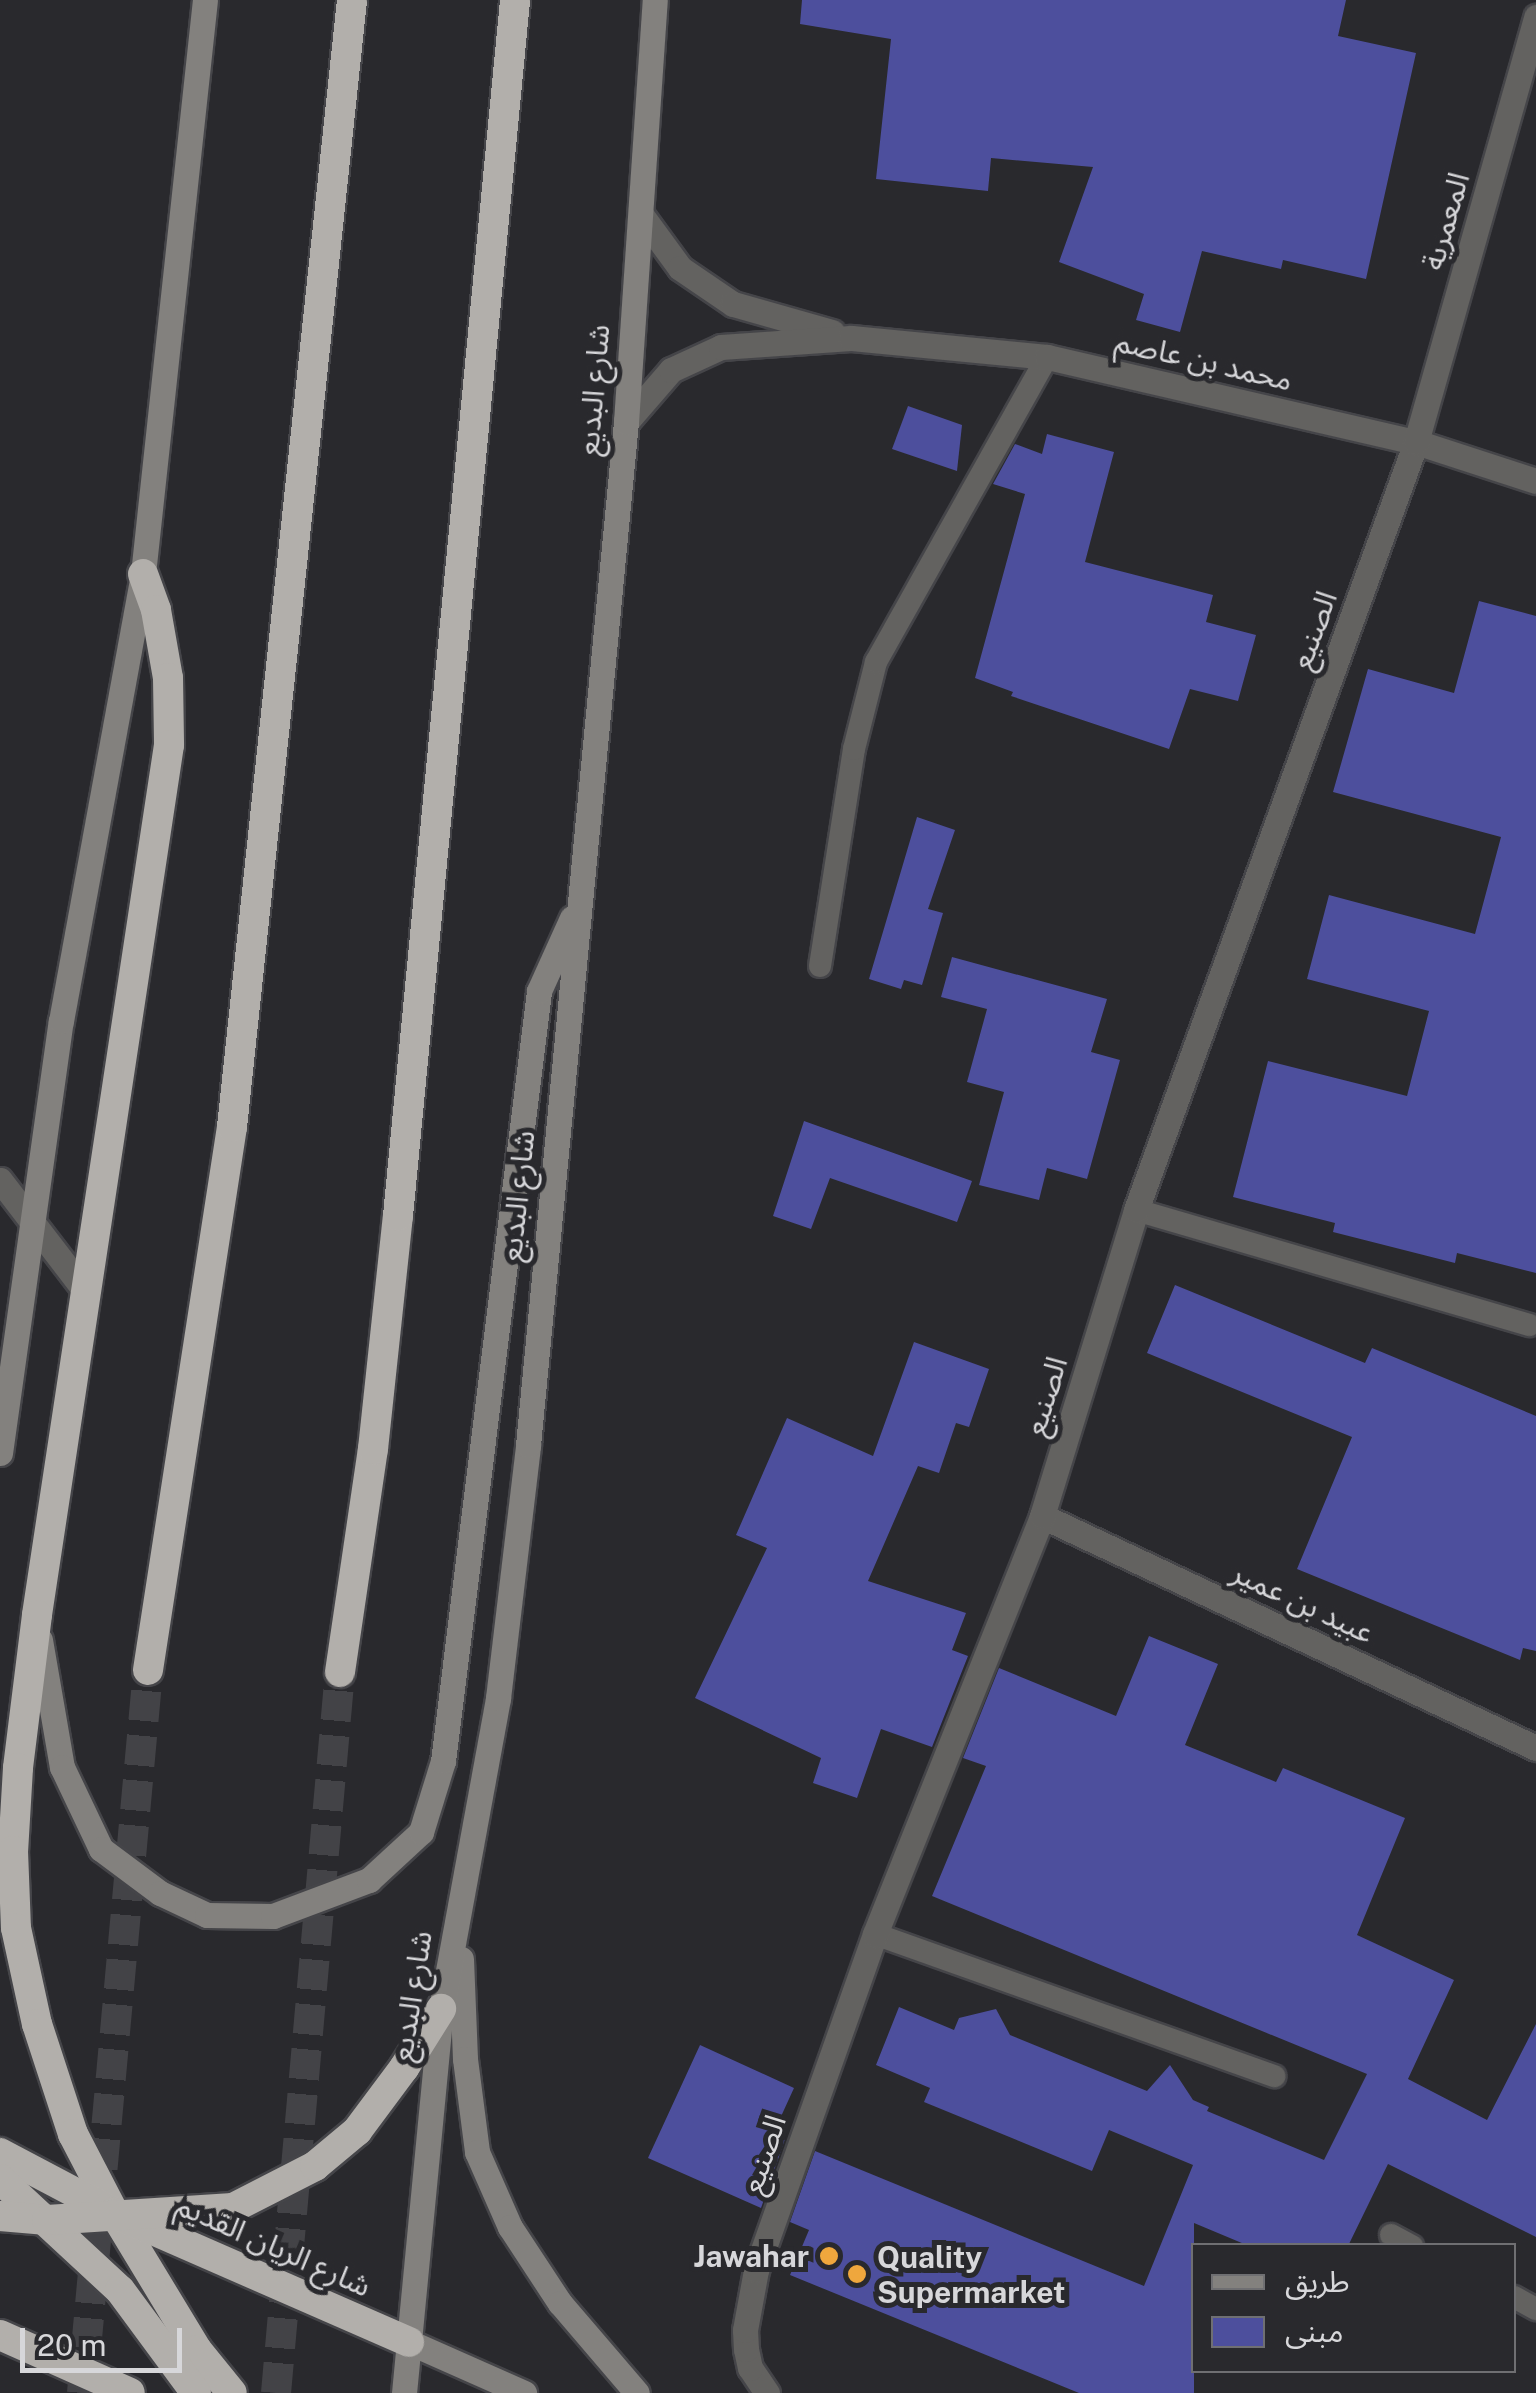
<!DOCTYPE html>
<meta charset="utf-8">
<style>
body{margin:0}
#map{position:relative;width:1536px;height:2393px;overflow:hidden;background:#29292d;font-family:"Public Sans","Noto Sans Arabic",sans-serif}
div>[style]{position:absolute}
.building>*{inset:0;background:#4d4f9d}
.highway-tunnel>*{height:30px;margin-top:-15px;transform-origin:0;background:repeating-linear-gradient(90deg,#434347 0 30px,transparent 0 45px)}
.roads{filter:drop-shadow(2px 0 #454549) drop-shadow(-2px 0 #454549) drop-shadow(0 2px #454549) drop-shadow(0 -2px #454549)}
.lane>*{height:22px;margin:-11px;padding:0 11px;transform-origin:11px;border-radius:11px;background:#636260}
.street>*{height:25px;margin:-12.5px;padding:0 12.5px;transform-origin:12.5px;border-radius:12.5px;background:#636260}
.secondary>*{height:25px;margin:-12.5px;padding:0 12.5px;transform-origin:12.5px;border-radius:12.5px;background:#83817e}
.highway>*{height:30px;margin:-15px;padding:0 15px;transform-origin:15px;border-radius:15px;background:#b2afab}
.dots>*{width:28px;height:28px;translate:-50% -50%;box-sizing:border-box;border:5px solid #29292d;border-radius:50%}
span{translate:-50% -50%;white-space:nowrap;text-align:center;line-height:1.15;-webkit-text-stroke:10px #29292d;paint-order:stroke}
.street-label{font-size:30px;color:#d7d7da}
.poi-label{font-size:30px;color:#d7d7da;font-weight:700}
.right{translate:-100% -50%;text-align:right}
.left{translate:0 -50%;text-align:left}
.legend{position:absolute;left:1191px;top:2243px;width:325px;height:130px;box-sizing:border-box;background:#29292d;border:2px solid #6f6f72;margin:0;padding:12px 18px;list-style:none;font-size:30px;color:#d7d7da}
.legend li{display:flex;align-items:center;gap:20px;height:50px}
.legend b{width:50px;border:2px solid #6f6f72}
.scale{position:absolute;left:20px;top:2328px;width:162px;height:45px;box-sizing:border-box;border:5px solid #d7d7da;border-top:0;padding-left:12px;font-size:30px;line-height:35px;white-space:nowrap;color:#d7d7da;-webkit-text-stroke:8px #29292d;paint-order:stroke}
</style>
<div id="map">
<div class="building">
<i style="clip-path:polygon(802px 0,1346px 0,1338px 36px,1416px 53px,1366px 279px,1283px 260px,1281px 269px,1202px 251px,1180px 332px,1136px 320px,1144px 294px,1059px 262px,1093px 167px,991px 158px,988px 191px,876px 179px,891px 39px,800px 24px)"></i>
<i style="clip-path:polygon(908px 406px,962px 425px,957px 471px,892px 449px)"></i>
<i style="clip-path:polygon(1047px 434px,1114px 452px,1085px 562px,1213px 595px,1206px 622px,1256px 635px,1238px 701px,1190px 689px,1169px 749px,1011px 696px,1013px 692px,975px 678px,1025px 494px,993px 484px,1015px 444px,1042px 454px)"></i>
<i style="clip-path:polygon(1479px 601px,1536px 616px,1536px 1273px,1457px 1253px,1455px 1263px,1333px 1232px,1335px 1223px,1233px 1197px,1268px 1061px,1407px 1096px,1429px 1011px,1307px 979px,1329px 895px,1475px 934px,1501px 837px,1333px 792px,1368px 669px,1454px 693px)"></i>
<i style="clip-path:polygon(917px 817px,955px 830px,928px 909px,943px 913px,922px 985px,904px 980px,901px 989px,869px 979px)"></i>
<i style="clip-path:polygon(952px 957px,1107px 999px,1091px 1052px,1120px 1060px,1087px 1179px,1047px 1168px,1039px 1200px,979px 1185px,1004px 1092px,967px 1082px,987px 1009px,941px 997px)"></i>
<i style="clip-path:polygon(804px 1121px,972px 1181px,957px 1222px,830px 1178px,811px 1229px,773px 1216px)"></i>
<i style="clip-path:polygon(1175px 1285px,1365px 1363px,1372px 1348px,1536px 1416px,1536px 1651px,1523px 1648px,1520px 1660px,1297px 1569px,1352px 1437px,1147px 1353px)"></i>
<i style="clip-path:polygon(914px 1342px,989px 1369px,969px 1427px,956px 1423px,939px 1473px,918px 1466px,868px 1581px,966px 1613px,952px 1650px,968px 1656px,932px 1747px,881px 1729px,857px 1798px,813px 1783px,821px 1758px,695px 1698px,767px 1548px,736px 1535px,787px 1418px,873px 1456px)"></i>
<i style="clip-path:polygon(1149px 1636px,1218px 1664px,1185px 1745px,1276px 1782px,1283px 1768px,1405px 1818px,1357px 1935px,1454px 1980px,1408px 2079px,1487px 2120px,1536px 2024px,1536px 2237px,1388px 2164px,1348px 2246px,1249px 2246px,1194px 2223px,1194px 2393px,1079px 2393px,790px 2275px,809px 2230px,790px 2222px,815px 2151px,1144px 2286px,1193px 2165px,1109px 2130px,1092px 2171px,924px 2102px,930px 2088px,876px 2065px,899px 2007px,954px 2030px,959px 2018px,996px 2009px,1010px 2035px,1147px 2091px,1170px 2065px,1193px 2100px,1209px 2107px,1207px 2111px,1324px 2160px,1367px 2074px,932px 1896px,986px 1766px,963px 1758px,999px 1668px,1116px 1716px)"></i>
<i style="clip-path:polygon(700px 2045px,794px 2088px,773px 2134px,785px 2139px,761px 2208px,648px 2158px)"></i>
</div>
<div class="highway-tunnel">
<i style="left:82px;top:2393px;width:726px;rotate:-84.78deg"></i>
<i style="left:276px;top:2393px;width:724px;rotate:-84.93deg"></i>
</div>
<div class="roads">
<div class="lane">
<i style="left:820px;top:966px;width:220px;rotate:-81.1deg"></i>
<i style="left:854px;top:749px;width:90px;rotate:-75.8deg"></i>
<i style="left:876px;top:662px;width:350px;rotate:-60.7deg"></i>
<i style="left:1136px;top:1210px;width:410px;rotate:16.3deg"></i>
<i style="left:875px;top:1934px;width:424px;rotate:19.6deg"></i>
<i style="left:1391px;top:2235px;width:24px;rotate:28deg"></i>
<i style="left:1514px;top:2297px;width:25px;rotate:29deg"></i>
</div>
<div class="street">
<i style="left:642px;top:216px;width:64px;rotate:53.8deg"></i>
<i style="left:680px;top:268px;width:64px;rotate:34.2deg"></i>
<i style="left:733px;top:304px;width:103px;rotate:15.8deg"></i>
<i style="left:626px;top:422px;width:69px;rotate:-49.1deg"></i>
<i style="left:671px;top:370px;width:55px;rotate:-24.7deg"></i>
<i style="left:721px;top:347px;width:130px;rotate:-4deg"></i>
<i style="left:851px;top:338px;width:197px;rotate:5.5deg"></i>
<i style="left:1047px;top:357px;width:379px;rotate:13deg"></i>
<i style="left:1416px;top:442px;width:126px;rotate:18deg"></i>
<i style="left:0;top:1180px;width:141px;rotate:52.5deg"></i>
<i style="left:1042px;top:1516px;width:546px;rotate:25.16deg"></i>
<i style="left:767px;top:2393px;width:30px;rotate:-124deg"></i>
<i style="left:750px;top:2368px;width:19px;rotate:-102deg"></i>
<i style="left:746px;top:2349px;width:19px;rotate:-93deg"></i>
<i style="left:745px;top:2330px;width:61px;rotate:-79.6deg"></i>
<i style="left:756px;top:2270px;width:356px;rotate:-70.5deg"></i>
<i style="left:875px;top:1934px;width:450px;rotate:-68.2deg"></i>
<i style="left:1042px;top:1516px;width:320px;rotate:-72.9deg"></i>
<i style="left:1136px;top:1210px;width:817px;rotate:-69.97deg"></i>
<i style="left:1416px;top:442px;width:442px;rotate:-74.2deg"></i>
</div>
<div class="secondary">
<i style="left:0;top:1453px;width:436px;rotate:-82deg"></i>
<i style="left:61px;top:1021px;width:454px;rotate:-79.6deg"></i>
<i style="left:143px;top:574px;width:577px;rotate:-83.84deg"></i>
<i style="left:40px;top:1640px;width:129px;rotate:80.2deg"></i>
<i style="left:62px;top:1767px;width:91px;rotate:64.6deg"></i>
<i style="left:101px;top:1849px;width:74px;rotate:36.7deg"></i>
<i style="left:160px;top:1893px;width:52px;rotate:25.1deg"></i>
<i style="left:207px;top:1915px;width:66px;rotate:0.9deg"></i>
<i style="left:273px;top:1916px;width:103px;rotate:-20.6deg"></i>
<i style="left:369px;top:1880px;width:71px;rotate:-42.7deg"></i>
<i style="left:421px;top:1832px;width:74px;rotate:-72.8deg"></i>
<i style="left:443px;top:1761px;width:776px;rotate:-82.89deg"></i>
<i style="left:539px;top:991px;width:80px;rotate:-65.7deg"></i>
<i style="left:461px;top:1959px;width:100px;rotate:87.7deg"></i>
<i style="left:465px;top:2059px;width:94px;rotate:82.6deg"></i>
<i style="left:477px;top:2152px;width:82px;rotate:66.3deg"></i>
<i style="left:510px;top:2227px;width:91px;rotate:56.7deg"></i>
<i style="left:560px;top:2303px;width:118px;rotate:49.5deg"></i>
<i style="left:409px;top:2342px;width:126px;rotate:23.9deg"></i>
<i style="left:404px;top:2393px;width:386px;rotate:-84.5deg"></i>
<i style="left:441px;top:2009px;width:316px;rotate:-79.6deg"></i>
<i style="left:498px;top:1698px;width:255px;rotate:-83.2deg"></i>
<i style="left:528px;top:1445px;width:1028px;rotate:-84.53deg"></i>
<i style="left:626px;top:422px;width:423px;rotate:-86.1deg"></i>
</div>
<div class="highway">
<i style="left:143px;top:574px;width:38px;rotate:70deg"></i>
<i style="left:156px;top:610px;width:69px;rotate:80deg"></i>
<i style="left:168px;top:678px;width:67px;rotate:89.1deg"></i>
<i style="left:169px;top:745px;width:880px;rotate:98.63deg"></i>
<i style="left:37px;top:1615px;width:154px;rotate:97.1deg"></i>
<i style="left:18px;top:1768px;width:83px;rotate:93.4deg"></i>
<i style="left:13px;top:1851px;width:77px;rotate:87.8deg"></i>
<i style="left:16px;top:1928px;width:98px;rotate:77.7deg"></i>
<i style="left:37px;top:2024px;width:116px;rotate:71.9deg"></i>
<i style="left:73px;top:2134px;width:89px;rotate:62.6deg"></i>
<i style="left:114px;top:2213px;width:160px;rotate:58.8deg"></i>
<i style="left:197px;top:2350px;width:55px;rotate:50.9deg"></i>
<i style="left:148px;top:1670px;width:549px;rotate:-81.21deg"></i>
<i style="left:232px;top:1127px;width:1133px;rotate:-83.92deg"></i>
<i style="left:340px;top:1672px;width:225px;rotate:-81.6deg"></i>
<i style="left:373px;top:1449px;width:234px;rotate:-83.9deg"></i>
<i style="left:398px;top:1216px;width:1222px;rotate:-84.5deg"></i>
<i style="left:0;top:2153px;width:129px;rotate:27.8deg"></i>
<i style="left:114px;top:2213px;width:322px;rotate:23.6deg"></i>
<i style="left:0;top:2179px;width:163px;rotate:42.8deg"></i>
<i style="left:120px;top:2290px;width:128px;rotate:53.6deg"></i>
<i style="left:0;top:2216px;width:47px;rotate:4.9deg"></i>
<i style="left:47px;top:2220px;width:186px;rotate:-3.7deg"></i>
<i style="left:233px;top:2208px;width:92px;rotate:-27.1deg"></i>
<i style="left:315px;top:2166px;width:55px;rotate:-39.8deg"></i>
<i style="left:357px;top:2131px;width:79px;rotate:-53.3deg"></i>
<i style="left:404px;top:2068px;width:70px;rotate:-57.9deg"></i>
<i style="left:0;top:2335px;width:142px;rotate:24deg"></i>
</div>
</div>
<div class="dots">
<i style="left:829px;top:2256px;background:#efa73d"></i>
<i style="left:857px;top:2274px;background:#efa73d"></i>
</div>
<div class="street-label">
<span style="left:1445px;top:221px;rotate:-74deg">المعمرية</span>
<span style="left:1204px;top:360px;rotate:13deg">محمد بن عاصم</span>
<span style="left:593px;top:390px;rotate:-85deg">شارع البديع</span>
<span style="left:1313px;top:630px;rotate:-70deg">الصنيع</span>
<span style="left:517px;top:1196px;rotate:-84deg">شارع البديع</span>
<span style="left:1045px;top:1396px;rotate:-73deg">الصنيع</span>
<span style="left:1303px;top:1602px;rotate:25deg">عبيد بن عمير</span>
<span style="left:411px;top:1996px;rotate:-81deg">شارع البديع</span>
<span style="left:763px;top:2154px;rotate:-71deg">الصنيع</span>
<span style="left:274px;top:2245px;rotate:24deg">شارع الريان القديم</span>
</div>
<div class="poi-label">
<span class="right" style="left:809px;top:2256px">Jawahar</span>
<span class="left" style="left:877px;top:2274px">Quality<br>Supermarket</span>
</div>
<ul class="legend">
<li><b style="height:12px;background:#83817e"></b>طريق</li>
<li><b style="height:28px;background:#4d4f9d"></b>مبنى</li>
</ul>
<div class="scale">20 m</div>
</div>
